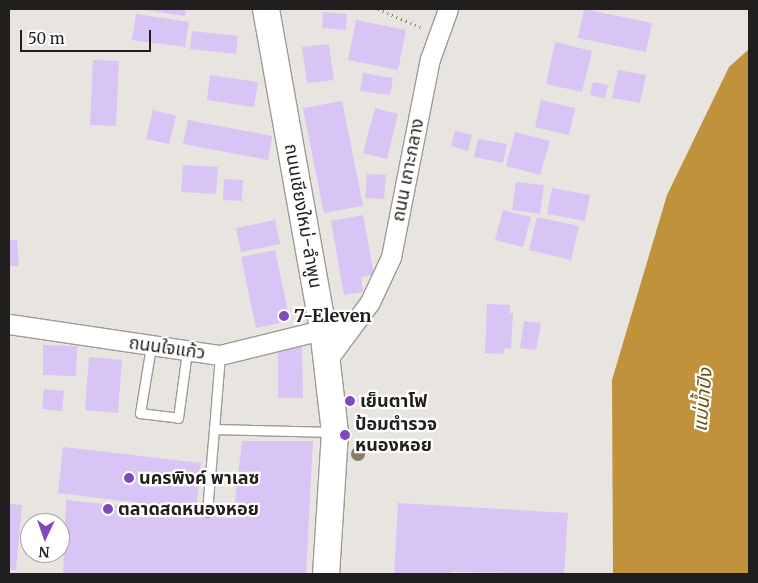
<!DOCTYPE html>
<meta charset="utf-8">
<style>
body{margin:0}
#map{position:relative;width:758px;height:583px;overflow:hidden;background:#e8e5e0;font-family:Merriweather,"Noto Sans Thai",serif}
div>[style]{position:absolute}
.water>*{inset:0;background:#c0923c}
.building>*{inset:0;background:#d8c4f5}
.path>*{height:3px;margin-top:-1.5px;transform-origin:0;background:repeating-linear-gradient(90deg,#807e7a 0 1px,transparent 0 5px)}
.roads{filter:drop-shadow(1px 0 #9e9b96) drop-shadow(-1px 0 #9e9b96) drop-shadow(0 1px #9e9b96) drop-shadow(0 -1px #9e9b96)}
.lane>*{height:9px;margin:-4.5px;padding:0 4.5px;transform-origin:4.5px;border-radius:4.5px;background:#fff}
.street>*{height:19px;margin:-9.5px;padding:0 9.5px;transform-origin:9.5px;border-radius:9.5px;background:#fff}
.secondary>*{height:26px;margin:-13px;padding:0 13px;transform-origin:13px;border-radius:13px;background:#fff}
.trees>*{width:14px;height:14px;margin:-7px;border-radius:50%;background:#887c65}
.dots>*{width:14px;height:14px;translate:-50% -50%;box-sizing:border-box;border:2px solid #fff;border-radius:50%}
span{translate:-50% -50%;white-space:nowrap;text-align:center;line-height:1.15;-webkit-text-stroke:4.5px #fff;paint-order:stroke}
.street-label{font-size:18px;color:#201f1d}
.poi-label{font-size:18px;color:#201f1d;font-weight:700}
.left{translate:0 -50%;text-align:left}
.water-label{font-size:19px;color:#6f500e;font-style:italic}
.frame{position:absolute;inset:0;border:10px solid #201f1d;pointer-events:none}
.north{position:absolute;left:20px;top:513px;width:50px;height:50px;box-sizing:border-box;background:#fff;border:1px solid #a6a5a5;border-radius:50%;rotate:183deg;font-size:14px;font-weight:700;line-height:20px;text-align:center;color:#201f1d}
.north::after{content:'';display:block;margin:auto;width:18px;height:22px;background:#8248be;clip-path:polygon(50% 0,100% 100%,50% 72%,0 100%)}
.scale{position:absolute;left:20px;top:30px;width:131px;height:22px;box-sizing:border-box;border:2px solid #201f1d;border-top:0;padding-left:6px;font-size:15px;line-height:18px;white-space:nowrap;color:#201f1d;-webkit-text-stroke:4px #fff;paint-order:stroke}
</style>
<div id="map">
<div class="water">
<i style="clip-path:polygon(749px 49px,749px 574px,613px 574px,612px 380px,667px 195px,729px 67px)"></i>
</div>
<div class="building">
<i style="clip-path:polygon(140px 9px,186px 9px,185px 16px)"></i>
<i style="clip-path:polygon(584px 9px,652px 23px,646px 52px,578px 38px)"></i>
<i style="clip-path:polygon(323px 12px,347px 14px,346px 30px,322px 28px)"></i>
<i style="clip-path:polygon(136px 14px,189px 22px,185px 47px,132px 40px)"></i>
<i style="clip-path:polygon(356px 20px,406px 30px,398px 70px,348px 60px)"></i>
<i style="clip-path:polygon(192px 31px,238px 36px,236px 54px,190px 49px)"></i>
<i style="clip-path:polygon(555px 42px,592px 51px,582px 92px,546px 84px)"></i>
<i style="clip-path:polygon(329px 44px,334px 80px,307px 83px,302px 47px)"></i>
<i style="clip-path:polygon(93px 60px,119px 61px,116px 126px,90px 125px)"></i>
<i style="clip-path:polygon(618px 70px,646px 75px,640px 103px,612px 98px)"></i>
<i style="clip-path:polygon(363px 73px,393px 78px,390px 95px,360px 91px)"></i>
<i style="clip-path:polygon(210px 75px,258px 82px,254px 107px,207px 100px)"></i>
<i style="clip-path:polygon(593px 82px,608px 85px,605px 98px,590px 95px)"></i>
<i style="clip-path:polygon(541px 100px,575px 108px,569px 135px,535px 127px)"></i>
<i style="clip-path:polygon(342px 101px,363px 206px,324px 213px,303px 108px)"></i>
<i style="clip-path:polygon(375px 108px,398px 114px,387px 159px,363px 153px)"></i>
<i style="clip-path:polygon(153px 110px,176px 116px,169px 144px,146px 139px)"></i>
<i style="clip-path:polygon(188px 120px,272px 136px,268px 160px,183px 144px)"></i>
<i style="clip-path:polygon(455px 131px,472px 135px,468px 151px,451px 146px)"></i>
<i style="clip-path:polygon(515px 132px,550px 141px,540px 175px,506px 166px)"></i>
<i style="clip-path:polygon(478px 139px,507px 144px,503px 163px,474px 157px)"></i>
<i style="clip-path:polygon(183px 165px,218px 167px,216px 194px,181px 192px)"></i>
<i style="clip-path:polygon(367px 174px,386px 175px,384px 199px,365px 198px)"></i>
<i style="clip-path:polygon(224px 179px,243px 180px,242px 201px,223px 200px)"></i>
<i style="clip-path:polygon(516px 182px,544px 185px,540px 214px,512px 210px)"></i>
<i style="clip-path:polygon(552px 188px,590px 195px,585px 221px,547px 214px)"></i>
<i style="clip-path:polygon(503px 210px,531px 217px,523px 247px,495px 240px)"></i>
<i style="clip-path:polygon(363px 215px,374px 275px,361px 277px,363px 292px,344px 295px,331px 221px)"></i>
<i style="clip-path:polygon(537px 217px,579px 226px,571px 260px,529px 250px)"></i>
<i style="clip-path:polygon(275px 220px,280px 244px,241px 252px,236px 228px)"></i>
<i style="clip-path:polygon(9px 240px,17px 240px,19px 266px,9px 266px)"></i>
<i style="clip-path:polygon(275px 250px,290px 321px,256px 328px,241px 257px)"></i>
<i style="clip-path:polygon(487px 304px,510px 305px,510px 313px,513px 313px,511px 349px,504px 348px,503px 354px,485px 353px)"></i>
<i style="clip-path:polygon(524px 321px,541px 323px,536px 350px,520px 348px)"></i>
<i style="clip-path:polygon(43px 345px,77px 346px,76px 376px,43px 375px)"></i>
<i style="clip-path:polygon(302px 345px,303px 398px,278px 398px,278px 346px)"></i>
<i style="clip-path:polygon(89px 357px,122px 360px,118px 413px,85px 410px)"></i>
<i style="clip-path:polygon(44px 389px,64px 391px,62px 411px,42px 409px)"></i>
<i style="clip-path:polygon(242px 441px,313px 441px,306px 574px,63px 574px,66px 500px,233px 518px)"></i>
<i style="clip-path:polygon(63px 447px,201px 463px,196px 510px,58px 493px)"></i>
<i style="clip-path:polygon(398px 503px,568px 513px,564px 574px,451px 572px,451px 574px,394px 574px)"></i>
<i style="clip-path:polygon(9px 504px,22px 505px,16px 570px,9px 570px)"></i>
</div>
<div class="path">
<i style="left:378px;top:9px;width:49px;rotate:22.9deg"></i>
</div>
<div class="roads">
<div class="lane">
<i style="left:151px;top:346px;width:68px;rotate:99.3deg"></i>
<i style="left:140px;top:413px;width:38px;rotate:7deg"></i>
<i style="left:178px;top:418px;width:68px;rotate:-82.3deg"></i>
<i style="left:220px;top:355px;width:74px;rotate:94.6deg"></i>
<i style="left:214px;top:429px;width:119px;rotate:1.4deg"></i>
<i style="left:207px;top:512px;width:83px;rotate:-85.2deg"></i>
</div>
<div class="street">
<i style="left:9px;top:324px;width:213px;rotate:8.4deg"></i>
<i style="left:220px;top:355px;width:117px;rotate:-13.8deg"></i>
<i style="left:327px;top:360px;width:72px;rotate:-53.4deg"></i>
<i style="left:370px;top:302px;width:50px;rotate:-65deg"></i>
<i style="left:391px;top:257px;width:202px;rotate:-78.9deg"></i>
<i style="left:430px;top:59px;width:53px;rotate:-70.2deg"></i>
</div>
<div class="secondary">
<i style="left:266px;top:9px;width:325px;rotate:79.9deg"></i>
<i style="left:323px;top:329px;width:104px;rotate:83.4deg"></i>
<i style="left:335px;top:432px;width:142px;rotate:93.6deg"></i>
</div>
</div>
<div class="trees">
<i style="left:358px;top:454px"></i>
</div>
<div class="dots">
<i style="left:284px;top:316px;background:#8248be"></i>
<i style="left:350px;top:401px;background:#8248be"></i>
<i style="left:345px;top:435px;background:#8248be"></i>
<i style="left:129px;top:478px;background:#8248be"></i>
<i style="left:108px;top:509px;background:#8248be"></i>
</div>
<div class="street-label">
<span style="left:408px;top:170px;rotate:-79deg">ถนน เกาะกลาง</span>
<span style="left:303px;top:216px;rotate:80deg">ถนนเชียงใหม่-ลำพูน</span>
<span style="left:167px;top:348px;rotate:8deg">ถนนใจแก้ว</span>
</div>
<div class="poi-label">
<span class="left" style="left:294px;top:316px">7-Eleven</span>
<span class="left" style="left:360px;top:401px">เย็นตาโฟ</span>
<span class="left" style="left:355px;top:435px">ป้อมตำรวจ<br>หนองหอย</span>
<span class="left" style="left:139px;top:478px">นครพิงค์ พาเลซ</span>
<span class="left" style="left:118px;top:509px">ตลาดสดหนองหอย</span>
</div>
<div class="water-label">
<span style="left:703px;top:400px;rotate:-85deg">แม่น้ำปิง</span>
</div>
<div class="frame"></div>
<div class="north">N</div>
<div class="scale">50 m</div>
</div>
